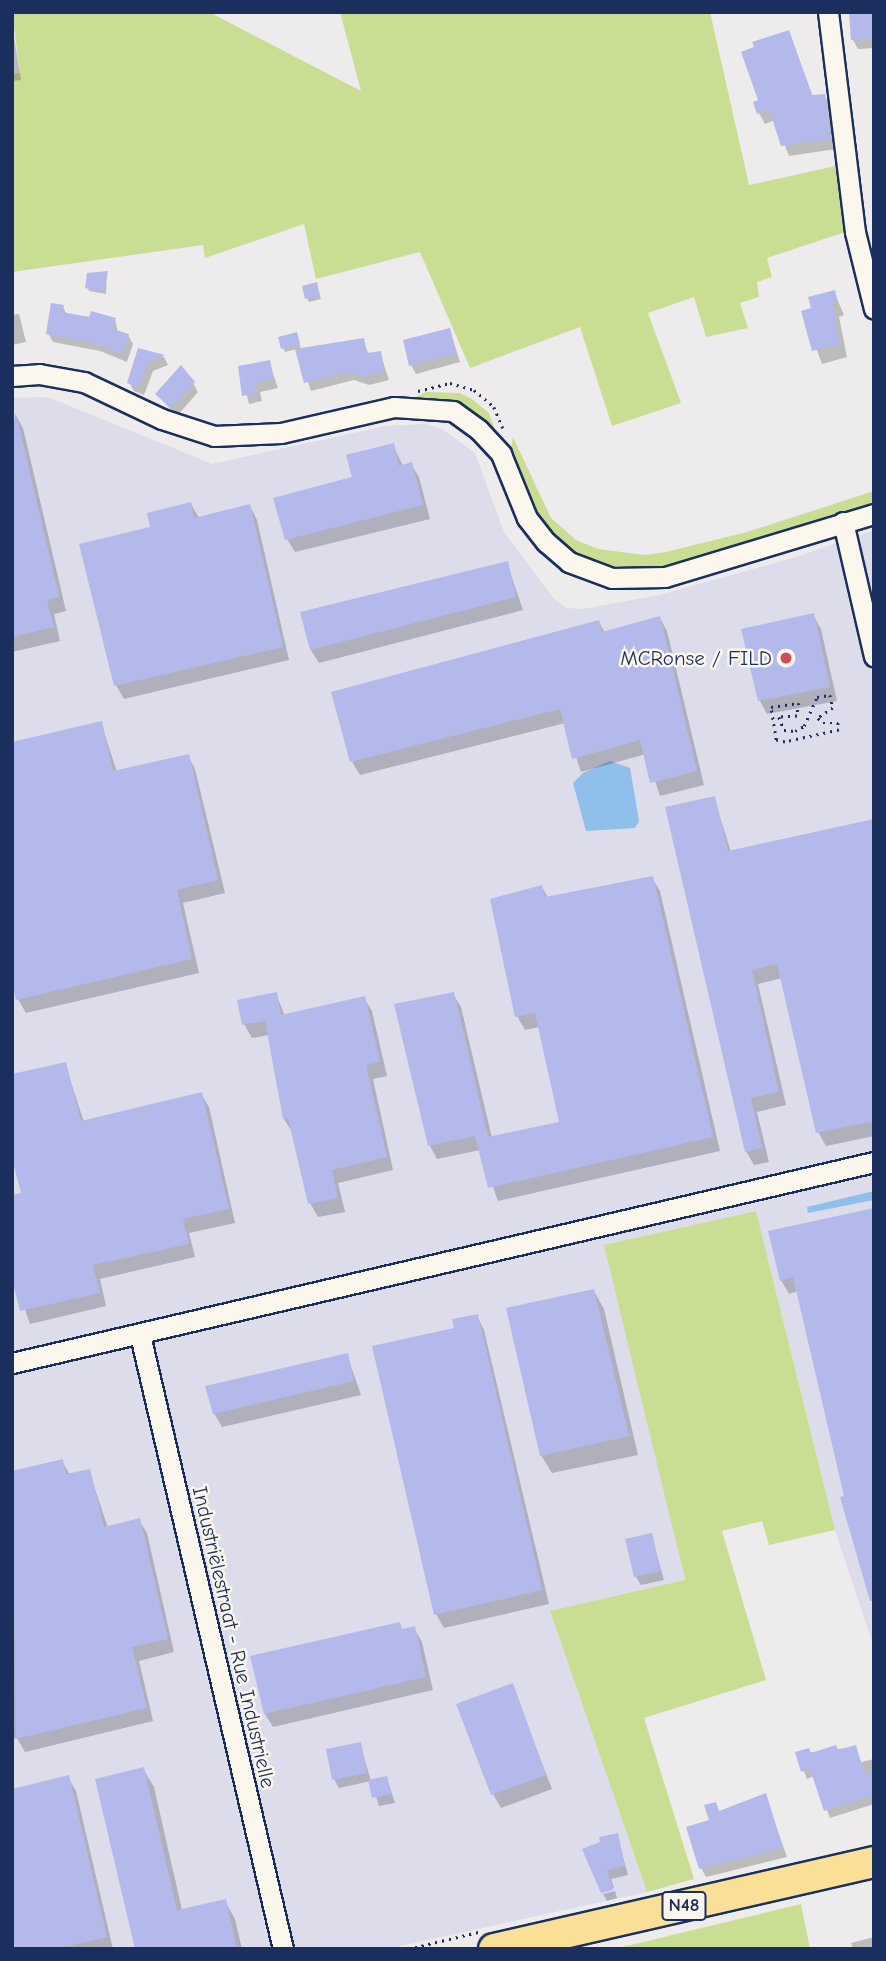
<!DOCTYPE html>
<meta charset="utf-8">
<style>
body{margin:0}
#map{position:relative;width:886px;height:1961px;overflow:hidden;background:#edebec;font-family:"Comic Neue",sans-serif}
div>[style]{position:absolute}
.built>*{inset:0;background:#dcdceb}
.green>*{inset:0;background:#cade93}
.water>*{inset:0;background:#90bfeb}
.shadow>*{inset:0;background:#0003}
.building>*{inset:0;background:#b3b9ea}
.path>*{height:2.5px;margin-top:-1.25px;transform-origin:0;background:repeating-linear-gradient(90deg,#1b2f5e 0 2px,transparent 0 7px)}
.roads{filter:drop-shadow(2px 0 #1b2f5e) drop-shadow(-2px 0 #1b2f5e) drop-shadow(0 2px #1b2f5e) drop-shadow(0 -2px #1b2f5e)}
.street>*{height:19px;margin:-9.5px;padding:0 9.5px;transform-origin:9.5px;border-radius:9.5px;background:#fbf7ec}
.primary>*{height:30px;margin:-15px;padding:0 15px;transform-origin:15px;border-radius:15px;background:#fadf96}
.dots>*{width:19px;height:19px;translate:-50% -50%;box-sizing:border-box;border:4px solid #fbf7ec;border-radius:50%}
span{translate:-50% -50%;white-space:nowrap;text-align:center;line-height:1.15;-webkit-text-stroke:5px #fbf7ec;paint-order:stroke}
.shield-label span{padding:2px 5px;background:#fbf7ec;border:2px solid;border-radius:5px;-webkit-text-stroke-width:0}
.shield-label{font-size:19px;color:#1b2f5e;font-weight:700}
.poi-label{font-size:21px;color:#1b2f5e}
.right{translate:-100% -50%;text-align:right}
.street-label{font-size:21px;color:#1b2f5e}
.frame{position:absolute;inset:0;border:14px solid #1b2f5e;pointer-events:none}
</style>
<div id="map">
<div class="built">
<i style="clip-path:polygon(48px 397px,212px 464px,385px 426px,427px 424px,442px 429px,475px 453px,504px 532px,554px 599px,566px 608px,583px 609px,659px 595px,796px 557px,874px 530px,874px 1647px,835px 1530px,756px 1211px,605px 1245px,685px 1581px,550px 1611px,647px 1892px,386px 1949px,12px 1949px,12px 398px)"></i>
</div>
<div class="green">
<i style="clip-path:polygon(12px 12px,209px 12px,361px 91px,340px 12px,710px 12px,749px 185px,845px 164px,848px 231px,767px 258px,772px 277px,757px 282px,759px 297px,740px 303px,748px 328px,706px 337px,694px 297px,648px 313px,681px 403px,612px 426px,580px 327px,470px 368px,420px 252px,316px 279px,304px 224px,205px 258px,203px 245px,12px 272px,12px 74px,20px 73px)"></i>
<i style="clip-path:polygon(426px 392px,460px 393px,472px 399px,489px 413px,496px 433px,441px 400px,416px 397px)"></i>
<i style="clip-path:polygon(513px 437px,551px 518px,576px 540px,598px 549px,645px 555px,666px 552px,747px 532px,874px 491px,874px 505px,656px 569px,618px 572px,562px 550px,542px 524px,510px 455px)"></i>
<i style="clip-path:polygon(756px 1211px,835px 1530px,769px 1545px,762px 1521px,722px 1531px,766px 1680px,644px 1718px,694px 1879px,647px 1892px,550px 1611px,685px 1580px,604px 1245px)"></i>
<i style="clip-path:polygon(801px 1904px,810px 1949px,614px 1949px)"></i>
</div>
<div class="water">
<i style="clip-path:polygon(610px 761px,630px 768px,639px 821px,635px 828px,586px 831px,573px 783px,583px 773px)"></i>
<i style="clip-path:polygon(874px 1191px,874px 1200px,808px 1213px,807px 1207px)"></i>
</div>
<div class="shadow">
<i style="clip-path:polygon(874px 12px,874px 48px,858px 49px,853px 40px)"></i>
<i style="clip-path:polygon(12px 24px,21px 80px,12px 81px)"></i>
<i style="clip-path:polygon(789px 32px,813px 97px,824px 95px,830px 106px,836px 149px,789px 156px,775px 120px,765px 124px,759px 113px)"></i>
<i style="clip-path:polygon(107px 273px,106px 294px,89px 291px,87px 287px)"></i>
<i style="clip-path:polygon(316px 284px,321px 299px,309px 302px,307px 298px)"></i>
<i style="clip-path:polygon(834px 292px,844px 315px,839px 317px,847px 357px,822px 364px,803px 312px,814px 309px)"></i>
<i style="clip-path:polygon(63px 307px,67px 315px,115px 319px,118px 333px,128px 335px,133px 344px,127px 362px,100px 351px,53px 342px,48px 333px)"></i>
<i style="clip-path:polygon(19px 314px,26px 342px,12px 345px,12px 315px)"></i>
<i style="clip-path:polygon(450px 330px,460px 362px,416px 374px,411px 365px)"></i>
<i style="clip-path:polygon(298px 338px,301px 350px,363px 340px,369px 355px,380px 353px,389px 380px,369px 385px,354px 380px,311px 391px,297px 349px,285px 352px,283px 348px)"></i>
<i style="clip-path:polygon(139px 350px,164px 357px,168px 365px,153px 371px,144px 395px,134px 391px,129px 382px)"></i>
<i style="clip-path:polygon(269px 362px,278px 388px,260px 392px,262px 401px,249px 404px,240px 368px)"></i>
<i style="clip-path:polygon(193px 383px,198px 392px,177px 416px,157px 395px)"></i>
<i style="clip-path:polygon(15px 414px,23px 428px,66px 611px,54px 614px,60px 641px,12px 652px)"></i>
<i style="clip-path:polygon(393px 445px,403px 466px,411px 464px,419px 477px,430px 519px,295px 552px,287px 539px)"></i>
<i style="clip-path:polygon(191px 504px,199px 518px,250px 506px,257px 520px,289px 660px,124px 699px,116px 685px,152px 529px)"></i>
<i style="clip-path:polygon(507px 563px,523px 610px,319px 663px,311px 650px,302px 614px)"></i>
<i style="clip-path:polygon(813px 615px,821px 629px,837px 701px,767px 714px,760px 701px)"></i>
<i style="clip-path:polygon(660px 618px,667px 631px,704px 785px,660px 796px,646px 754px,581px 772px,565px 723px,360px 775px,352px 762px,599px 622px,605px 633px)"></i>
<i style="clip-path:polygon(101px 723px,117px 772px,188px 756px,195px 769px,225px 893px,183px 903px,199px 973px,26px 1013px,18px 999px)"></i>
<i style="clip-path:polygon(714px 798px,731px 852px,874px 821px,874px 1136px,826px 1146px,818px 1132px,782px 978px,758px 984px,786px 1105px,757px 1112px,769px 1162px,754px 1165px,746px 1151px)"></i>
<i style="clip-path:polygon(652px 878px,660px 891px,720px 1151px,498px 1201px,480px 1150px,437px 1159px,430px 1146px,396px 1005px,453px 994px,461px 1007px,492px 1138px,561px 1123px,539px 1027px,525px 1030px,517px 1016px,542px 887px,548px 898px)"></i>
<i style="clip-path:polygon(276px 994px,285px 1016px,364px 998px,372px 1011px,387px 1076px,373px 1079px,393px 1170px,338px 1183px,345px 1212px,318px 1217px,310px 1203px,292px 1132px,284px 1119px,269px 1035px,252px 1038px,244px 1024px)"></i>
<i style="clip-path:polygon(65px 1064px,84px 1122px,201px 1094px,209px 1107px,235px 1223px,189px 1233px,195px 1257px,100px 1279px,106px 1306px,30px 1324px,12px 1272px,23px 1195px)"></i>
<i style="clip-path:polygon(874px 1210px,874px 1601px,798px 1291px,789px 1294px,781px 1280px)"></i>
<i style="clip-path:polygon(594px 1291px,604px 1309px,638px 1455px,552px 1473px,541px 1455px)"></i>
<i style="clip-path:polygon(477px 1316px,484px 1330px,549px 1604px,444px 1628px,436px 1614px,456px 1329px)"></i>
<i style="clip-path:polygon(347px 1355px,361px 1395px,222px 1427px,214px 1413px)"></i>
<i style="clip-path:polygon(62px 1461px,70px 1475px,89px 1471px,108px 1528px,139px 1520px,147px 1533px,174px 1652px,139px 1661px,153px 1721px,25px 1752px,17px 1738px,12px 1739px,12px 1473px)"></i>
<i style="clip-path:polygon(651px 1535px,664px 1580px,641px 1585px,636px 1577px)"></i>
<i style="clip-path:polygon(414px 1628px,422px 1642px,433px 1690px,273px 1727px,265px 1714px,252px 1657px)"></i>
<i style="clip-path:polygon(512px 1686px,552px 1789px,501px 1808px,493px 1794px)"></i>
<i style="clip-path:polygon(360px 1744px,371px 1781px,387px 1778px,395px 1803px,379px 1806px,371px 1781px,339px 1788px,334px 1779px)"></i>
<i style="clip-path:polygon(855px 1747px,861px 1762px,874px 1759px,874px 1804px,830px 1818px,814px 1776px,807px 1779px,797px 1754px)"></i>
<i style="clip-path:polygon(143px 1769px,154px 1787px,182px 1910px,225px 1901px,235px 1919px,242px 1949px,137px 1949px)"></i>
<i style="clip-path:polygon(68px 1777px,76px 1791px,113px 1949px,12px 1949px)"></i>
<i style="clip-path:polygon(765px 1795px,787px 1857px,706px 1877px,701px 1868px,715px 1804px,720px 1813px)"></i>
<i style="clip-path:polygon(617px 1835px,628px 1875px,611px 1879px,614px 1888px,602px 1891px,584px 1850px)"></i>
<i style="clip-path:polygon(615px 1891px,617px 1898px,607px 1901px,603px 1894px)"></i>
<i style="clip-path:polygon(874px 1937px,874px 1949px,853px 1949px,851px 1943px)"></i>
</div>
<div class="building">
<i style="clip-path:polygon(849px 12px,874px 12px,874px 39px,851px 40px)"></i>
<i style="clip-path:polygon(789px 30px,812px 95px,825px 94px,831px 139px,781px 146px,769px 109px,757px 114px,753px 102px,758px 100px,741px 52px,754px 47px,752px 42px)"></i>
<i style="clip-path:polygon(108px 271px,104px 291px,85px 288px,87px 273px)"></i>
<i style="clip-path:polygon(317px 282px,320px 296px,305px 299px,302px 286px)"></i>
<i style="clip-path:polygon(835px 290px,838px 302px,832px 303px,840px 344px,812px 351px,801px 311px,811px 308px,808px 297px)"></i>
<i style="clip-path:polygon(51px 303px,64px 305px,62px 312px,89px 317px,91px 311px,116px 318px,112px 329px,129px 334px,123px 354px,94px 343px,46px 334px)"></i>
<i style="clip-path:polygon(450px 328px,456px 353px,409px 366px,403px 340px)"></i>
<i style="clip-path:polygon(297px 332px,300px 344px,281px 349px,278px 337px)"></i>
<i style="clip-path:polygon(364px 338px,367px 353px,381px 351px,385px 372px,363px 376px,348px 372px,304px 383px,295px 349px)"></i>
<i style="clip-path:polygon(138px 348px,165px 355px,148px 362px,139px 387px,127px 383px)"></i>
<i style="clip-path:polygon(270px 360px,274px 379px,256px 383px,258px 393px,242px 396px,238px 366px)"></i>
<i style="clip-path:polygon(181px 365px,195px 382px,171px 408px,155px 394px)"></i>
<i style="clip-path:polygon(17px 418px,59px 597px,47px 600px,54px 627px,12px 637px,12px 419px)"></i>
<i style="clip-path:polygon(394px 443px,399px 466px,412px 462px,423px 505px,285px 540px,273px 498px,352px 477px,346px 455px)"></i>
<i style="clip-path:polygon(191px 502px,194px 518px,250px 504px,283px 647px,114px 686px,79px 544px,150px 527px,147px 513px)"></i>
<i style="clip-path:polygon(508px 561px,516px 597px,310px 650px,300px 612px)"></i>
<i style="clip-path:polygon(814px 613px,830px 687px,758px 701px,741px 629px)"></i>
<i style="clip-path:polygon(660px 616px,697px 771px,650px 783px,640px 740px,572px 759px,560px 709px,350px 762px,331px 692px,599px 620px,602px 632px)"></i>
<i style="clip-path:polygon(102px 721px,113px 771px,189px 754px,218px 880px,177px 890px,192px 959px,16px 1000px,12px 983px,12px 742px)"></i>
<i style="clip-path:polygon(715px 796px,728px 851px,874px 819px,874px 1121px,816px 1133px,777px 964px,752px 970px,779px 1092px,751px 1098px,762px 1148px,745px 1152px,665px 807px)"></i>
<i style="clip-path:polygon(653px 876px,713px 1137px,488px 1188px,475px 1136px,428px 1146px,394px 1004px,454px 992px,488px 1137px,559px 1122px,535px 1013px,515px 1017px,490px 899px,542px 885px,545px 897px)"></i>
<i style="clip-path:polygon(277px 992px,281px 1015px,365px 996px,380px 1062px,366px 1065px,387px 1157px,332px 1170px,338px 1198px,308px 1204px,288px 1118px,283px 1119px,265px 1021px,242px 1025px,237px 1000px)"></i>
<i style="clip-path:polygon(66px 1062px,81px 1121px,202px 1092px,229px 1209px,183px 1219px,189px 1244px,93px 1265px,100px 1293px,20px 1311px,12px 1279px,12px 1195px,21px 1193px,12px 1158px,12px 1074px)"></i>
<i style="clip-path:polygon(874px 1208px,874px 1601px,870px 1601px,840px 1497px,844px 1496px,793px 1277px,780px 1281px,768px 1231px)"></i>
<i style="clip-path:polygon(594px 1289px,629px 1436px,540px 1456px,506px 1308px)"></i>
<i style="clip-path:polygon(478px 1314px,542px 1590px,434px 1615px,372px 1346px,454px 1328px,452px 1319px)"></i>
<i style="clip-path:polygon(348px 1353px,354px 1381px,213px 1414px,205px 1386px)"></i>
<i style="clip-path:polygon(63px 1459px,66px 1474px,90px 1469px,104px 1527px,140px 1518px,168px 1639px,132px 1647px,147px 1708px,16px 1739px,12px 1471px)"></i>
<i style="clip-path:polygon(652px 1533px,661px 1571px,634px 1577px,625px 1539px)"></i>
<i style="clip-path:polygon(400px 1622px,402px 1629px,415px 1626px,426px 1677px,264px 1714px,250px 1656px)"></i>
<i style="clip-path:polygon(513px 1683px,546px 1775px,491px 1795px,456px 1704px)"></i>
<i style="clip-path:polygon(361px 1742px,367px 1773px,332px 1780px,326px 1749px)"></i>
<i style="clip-path:polygon(836px 1745px,838px 1750px,856px 1745px,864px 1773px,874px 1770px,874px 1795px,824px 1811px,810px 1769px,801px 1772px,795px 1752px,809px 1748px,811px 1753px)"></i>
<i style="clip-path:polygon(144px 1767px,177px 1910px,226px 1899px,237px 1949px,135px 1949px,95px 1779px)"></i>
<i style="clip-path:polygon(69px 1775px,107px 1937px,56px 1949px,12px 1949px,12px 1789px)"></i>
<i style="clip-path:polygon(387px 1776px,391px 1794px,372px 1798px,368px 1780px)"></i>
<i style="clip-path:polygon(766px 1793px,783px 1848px,699px 1869px,686px 1827px,709px 1820px,704px 1805px,716px 1802px,719px 1811px)"></i>
<i style="clip-path:polygon(618px 1833px,625px 1866px,607px 1870px,613px 1890px,601px 1893px,582px 1849px,600px 1842px,599px 1837px)"></i>
</div>
<div class="path">
<i style="left:418px;top:391px;width:33px;rotate:-14deg"></i>
<i style="left:450px;top:383px;width:25px;rotate:16deg"></i>
<i style="left:474px;top:390px;width:26px;rotate:40deg"></i>
<i style="left:494px;top:407px;width:23px;rotate:67deg"></i>
<i style="left:830px;top:695px;width:13px;rotate:77deg"></i>
<i style="left:833px;top:708px;width:18px;rotate:146deg"></i>
<i style="left:818px;top:718px;width:7px;rotate:45deg"></i>
<i style="left:823px;top:723px;width:15px"></i>
<i style="left:838px;top:723px;width:7px;rotate:82deg"></i>
<i style="left:839px;top:730px;width:55px;rotate:167.5deg"></i>
<i style="left:785px;top:742px;width:9px;rotate:-167deg"></i>
<i style="left:776px;top:740px;width:33px;rotate:-99deg"></i>
<i style="left:771px;top:707px;width:28px;rotate:-8deg"></i>
<i style="left:799px;top:703px;width:13px;rotate:99deg"></i>
<i style="left:797px;top:716px;width:18px;rotate:177deg"></i>
<i style="left:779px;top:717px;width:14px;rotate:69deg"></i>
<i style="left:784px;top:730px;width:11px;rotate:5deg"></i>
<i style="left:795px;top:731px;width:10px;rotate:-29deg"></i>
<i style="left:804px;top:726px;width:32px;rotate:-66deg"></i>
<i style="left:817px;top:697px;width:13px;rotate:-9deg"></i>
<i style="left:408px;top:1949px;width:72px;rotate:-13.7deg"></i>
</div>
<div class="roads">
<div class="street">
<i style="left:828px;top:12px;width:222px;rotate:83deg"></i>
<i style="left:855px;top:232px;width:79px;rotate:76.1deg"></i>
<i style="left:12px;top:376px;width:27px;rotate:-4deg"></i>
<i style="left:39px;top:374px;width:46px;rotate:10.1deg"></i>
<i style="left:84px;top:382px;width:86px;rotate:25.4deg"></i>
<i style="left:162px;top:419px;width:55px;rotate:18.1deg"></i>
<i style="left:214px;top:436px;width:67px;rotate:-2.6deg"></i>
<i style="left:281px;top:433px;width:116px;rotate:-13deg"></i>
<i style="left:394px;top:407px;width:59px;rotate:3.9deg"></i>
<i style="left:453px;top:411px;width:32px;rotate:36deg"></i>
<i style="left:479px;top:430px;width:33px;rotate:47deg"></i>
<i style="left:501px;top:454px;width:69px;rotate:67.9deg"></i>
<i style="left:527px;top:518px;width:31px;rotate:52deg"></i>
<i style="left:546px;top:542px;width:30px;rotate:41deg"></i>
<i style="left:569px;top:562px;width:46px;rotate:20.4deg"></i>
<i style="left:612px;top:578px;width:53px;rotate:-1.1deg"></i>
<i style="left:665px;top:577px;width:218px;rotate:-16.8deg"></i>
<i style="left:843px;top:522px;width:138px;rotate:77deg"></i>
<i style="left:140px;top:1335px;width:630px;rotate:76.89deg"></i>
<i style="left:12px;top:1363px;width:885px;rotate:-13.13deg"></i>
</div>
<div class="primary">
<i style="left:494px;top:1949px;width:390px;rotate:-12.9deg"></i>
</div>
</div>
<div class="dots">
<i style="left:786px;top:658px;background:#d1495b"></i>
</div>
<div class="shield-label">
<span style="left:684px;top:1906px">N48</span>
</div>
<div class="poi-label">
<span class="right" style="left:772px;top:658px">MCRonse / FILD</span>
</div>
<div class="street-label">
<span style="left:234px;top:1637px;rotate:77deg">Industriëlestraat - Rue Industrielle</span>
</div>
<div class="frame"></div>
</div>
